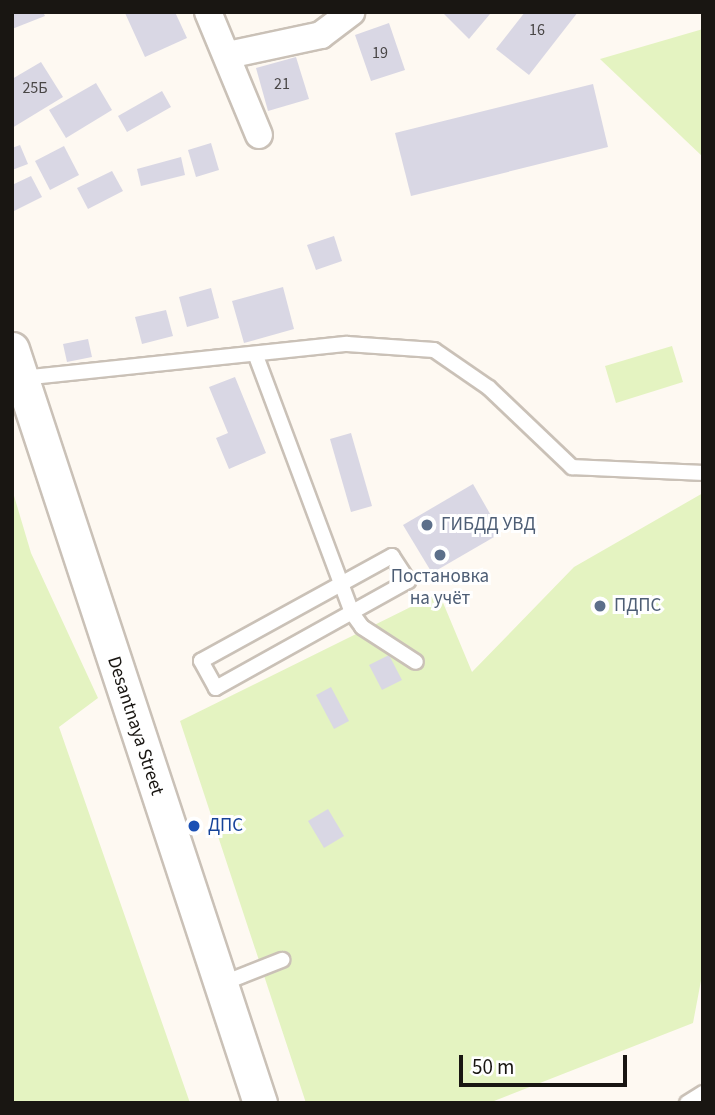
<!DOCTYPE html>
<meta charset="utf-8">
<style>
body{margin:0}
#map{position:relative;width:715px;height:1115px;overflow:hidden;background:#fef9f2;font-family:"Source Sans 3",sans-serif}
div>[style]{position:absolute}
.green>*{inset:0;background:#e4f3c1}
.building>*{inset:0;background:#d9d7e4}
.roads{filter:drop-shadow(2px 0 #cac1b7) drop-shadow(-2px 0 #cac1b7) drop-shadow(0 2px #cac1b7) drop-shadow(0 -2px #cac1b7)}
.service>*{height:14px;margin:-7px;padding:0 7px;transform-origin:7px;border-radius:7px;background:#fff}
.minor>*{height:26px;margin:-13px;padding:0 13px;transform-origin:13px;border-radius:13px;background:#fff}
.tertiary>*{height:33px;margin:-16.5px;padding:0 16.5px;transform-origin:16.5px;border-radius:16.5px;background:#fff}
.dots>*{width:19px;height:19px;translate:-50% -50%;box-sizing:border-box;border:4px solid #fff;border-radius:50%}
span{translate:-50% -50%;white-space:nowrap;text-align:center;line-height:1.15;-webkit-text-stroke:6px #fff;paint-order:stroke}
.number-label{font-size:16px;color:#494646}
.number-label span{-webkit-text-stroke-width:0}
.service-label{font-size:19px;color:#4e5e75}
.left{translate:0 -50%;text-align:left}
.street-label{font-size:19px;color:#191612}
.transit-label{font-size:19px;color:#164399}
.frame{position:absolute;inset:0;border:14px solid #191612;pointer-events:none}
.scale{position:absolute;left:459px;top:1055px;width:168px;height:32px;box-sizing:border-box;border:4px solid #191612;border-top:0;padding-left:9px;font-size:21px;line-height:24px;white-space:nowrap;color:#191612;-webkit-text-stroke:5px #fff;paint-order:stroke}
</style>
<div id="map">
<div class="green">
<i style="clip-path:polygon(703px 29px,703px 157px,600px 59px)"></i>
<i style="clip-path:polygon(672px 346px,683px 382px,616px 403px,605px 366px)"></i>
<i style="clip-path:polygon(12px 489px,31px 553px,98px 698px,59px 727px,190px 1103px,12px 1103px)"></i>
<i style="clip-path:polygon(703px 493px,703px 970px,693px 1023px,489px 1103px,306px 1103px,180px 721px,439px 593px,472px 672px,574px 567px)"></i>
</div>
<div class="building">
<i style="clip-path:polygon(12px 12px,43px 12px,45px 16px,12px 29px)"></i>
<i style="clip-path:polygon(175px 12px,187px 38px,145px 57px,125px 13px)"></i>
<i style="clip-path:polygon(442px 12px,488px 12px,490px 14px,469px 39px)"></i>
<i style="clip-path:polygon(525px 12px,578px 12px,529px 75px,496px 49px)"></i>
<i style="clip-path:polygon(389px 23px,405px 70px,371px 81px,355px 35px)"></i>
<i style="clip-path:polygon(296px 57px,309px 99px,268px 111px,256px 68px)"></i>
<i style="clip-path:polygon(41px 62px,63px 97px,12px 128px,12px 79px)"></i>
<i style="clip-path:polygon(96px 83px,112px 110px,66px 138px,49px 110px)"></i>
<i style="clip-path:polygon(593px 84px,608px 147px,411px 196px,395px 133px)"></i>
<i style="clip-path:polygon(162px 91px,171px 107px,127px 132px,118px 116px)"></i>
<i style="clip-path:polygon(211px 143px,219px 170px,196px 177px,188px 150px)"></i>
<i style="clip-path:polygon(20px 145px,28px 164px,12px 170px,12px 148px)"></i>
<i style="clip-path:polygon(64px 146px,79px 175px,50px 190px,35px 161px)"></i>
<i style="clip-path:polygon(181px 157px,185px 175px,141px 186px,137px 169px)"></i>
<i style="clip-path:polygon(112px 171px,123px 191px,88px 209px,77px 188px)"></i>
<i style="clip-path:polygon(31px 176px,42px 197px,12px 212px,12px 185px)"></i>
<i style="clip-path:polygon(334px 236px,342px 261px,316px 270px,307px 245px)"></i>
<i style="clip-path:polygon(283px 287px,294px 329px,244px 343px,232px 301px)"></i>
<i style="clip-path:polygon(211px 288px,219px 318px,187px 327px,179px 297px)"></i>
<i style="clip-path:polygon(166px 310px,173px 336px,142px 344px,135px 317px)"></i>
<i style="clip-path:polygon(88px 339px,92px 357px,67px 362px,63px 344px)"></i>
<i style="clip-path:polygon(235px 377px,266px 453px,229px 469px,216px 438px,228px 433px,209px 387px)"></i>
<i style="clip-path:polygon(351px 433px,372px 506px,351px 512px,330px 439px)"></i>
<i style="clip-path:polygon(473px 484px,501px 533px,432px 573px,403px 525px)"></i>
<i style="clip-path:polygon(389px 655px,402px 680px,382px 690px,369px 665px)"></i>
<i style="clip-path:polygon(331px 687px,349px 721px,334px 729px,316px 695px)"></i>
<i style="clip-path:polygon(328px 809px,344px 836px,324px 848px,308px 821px)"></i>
</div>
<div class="roads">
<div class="service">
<i style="left:256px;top:356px;width:274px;rotate:69.5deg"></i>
<i style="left:352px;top:613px;width:17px;rotate:54deg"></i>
<i style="left:362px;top:627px;width:64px;rotate:32.9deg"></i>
<i style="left:22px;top:378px;width:327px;rotate:-6deg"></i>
<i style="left:347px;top:344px;width:87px;rotate:3.9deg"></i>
<i style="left:434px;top:350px;width:67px;rotate:34.6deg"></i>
<i style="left:489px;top:388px;width:115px;rotate:43.6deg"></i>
<i style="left:572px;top:467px;width:131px;rotate:2.6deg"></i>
<i style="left:392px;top:556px;width:30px;rotate:57deg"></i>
<i style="left:408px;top:581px;width:220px;rotate:150.9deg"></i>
<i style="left:216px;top:688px;width:31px;rotate:-119deg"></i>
<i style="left:201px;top:661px;width:218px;rotate:-28.8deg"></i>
<i style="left:221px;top:984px;width:66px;rotate:-21.5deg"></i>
<i style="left:687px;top:1103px;width:19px;rotate:-32deg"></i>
</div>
<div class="minor">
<i style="left:208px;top:12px;width:133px;rotate:67.5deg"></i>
<i style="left:228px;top:55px;width:95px;rotate:-12.1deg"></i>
<i style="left:321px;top:35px;width:38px;rotate:-37deg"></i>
</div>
<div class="tertiary">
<i style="left:12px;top:349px;width:794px;rotate:71.79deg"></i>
</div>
</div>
<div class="dots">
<i style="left:427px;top:525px;background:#5c6f8a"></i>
<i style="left:440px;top:555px;background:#5c6f8a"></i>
<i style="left:600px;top:606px;background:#5c6f8a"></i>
<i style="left:194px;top:826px;background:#1a4fb4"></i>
</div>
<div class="number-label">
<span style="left:537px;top:30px">16</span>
<span style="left:380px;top:53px">19</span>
<span style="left:282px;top:84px">21</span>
<span style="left:35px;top:88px">25Б</span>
</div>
<div class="service-label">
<span class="left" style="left:441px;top:525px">ГИБДД УВД</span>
<span style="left:440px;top:588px">Постановка<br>на учёт</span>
<span class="left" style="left:614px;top:606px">ПДПС</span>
</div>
<div class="street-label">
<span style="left:135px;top:726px;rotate:72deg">Desantnaya Street</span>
</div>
<div class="transit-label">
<span class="left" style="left:208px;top:826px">ДПС</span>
</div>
<div class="frame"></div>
<div class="scale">50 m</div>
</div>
